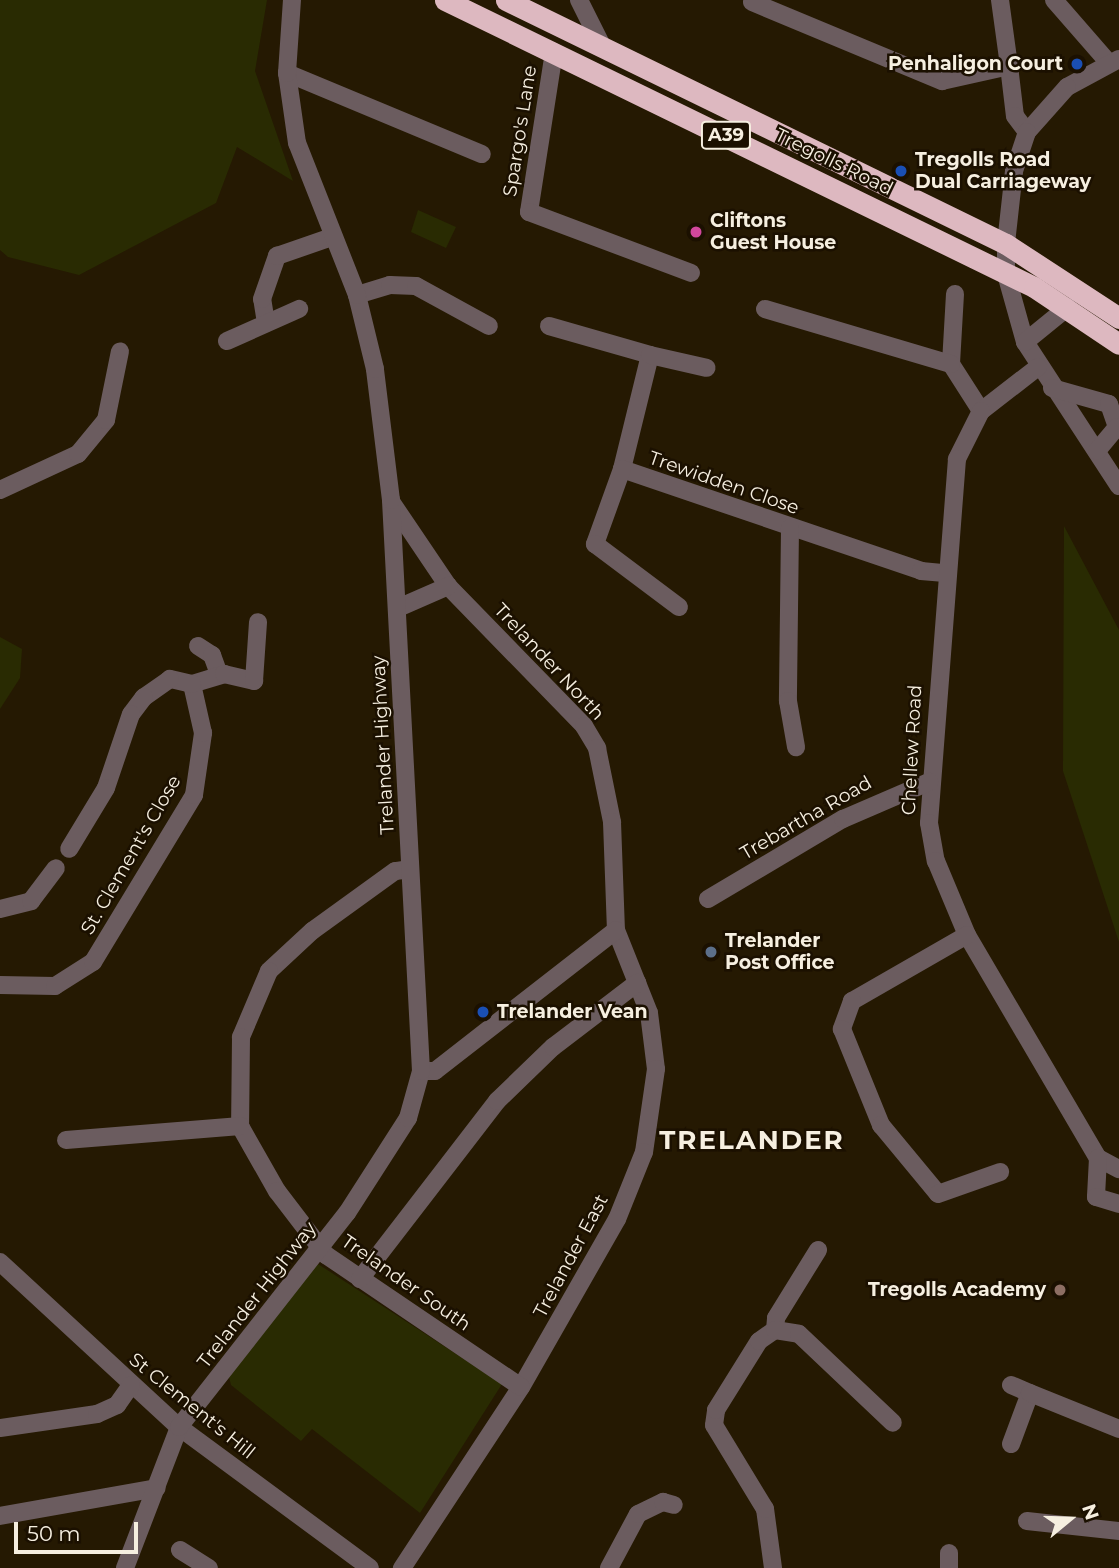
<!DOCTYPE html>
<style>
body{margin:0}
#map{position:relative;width:1119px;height:1568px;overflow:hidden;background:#251902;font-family:Montserrat,sans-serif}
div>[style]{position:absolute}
.green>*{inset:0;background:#292b02}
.minor>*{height:18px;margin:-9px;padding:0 9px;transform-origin:9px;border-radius:9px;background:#6b5c5f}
.highway>*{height:21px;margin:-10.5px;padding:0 10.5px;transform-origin:10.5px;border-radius:10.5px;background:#ddb8c0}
.dots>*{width:19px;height:19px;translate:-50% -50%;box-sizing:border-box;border:4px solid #1b1000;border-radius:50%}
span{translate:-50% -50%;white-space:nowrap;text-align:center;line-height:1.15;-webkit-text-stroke:5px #1b1000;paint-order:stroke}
.shield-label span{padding:2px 5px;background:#1b1000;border:2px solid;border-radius:5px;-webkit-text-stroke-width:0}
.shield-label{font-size:18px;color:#f6efe0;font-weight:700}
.poi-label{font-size:19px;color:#f6efe0;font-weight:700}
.right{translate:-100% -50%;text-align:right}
.left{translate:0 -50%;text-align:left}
.street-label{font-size:19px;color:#f6efe0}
.district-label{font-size:26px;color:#f6efe0;font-weight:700;letter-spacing:2px}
.north{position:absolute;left:1035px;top:1484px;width:70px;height:70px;-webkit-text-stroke:5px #1b1000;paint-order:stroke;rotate:71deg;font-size:19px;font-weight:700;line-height:28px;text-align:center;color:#f6efe0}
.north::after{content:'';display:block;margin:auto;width:24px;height:32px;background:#f6efe0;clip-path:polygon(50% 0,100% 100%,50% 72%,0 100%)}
.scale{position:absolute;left:14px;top:1522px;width:124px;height:32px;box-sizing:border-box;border:4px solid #f6efe0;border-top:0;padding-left:9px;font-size:21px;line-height:24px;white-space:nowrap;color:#f6efe0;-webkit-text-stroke:5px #1b1000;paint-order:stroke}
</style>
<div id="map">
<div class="green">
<i style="clip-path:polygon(0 0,267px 0,255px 71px,293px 181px,237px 147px,216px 203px,79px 275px,8px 257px,0 250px)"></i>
<i style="clip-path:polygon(418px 210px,456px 227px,446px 248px,411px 232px)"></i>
<i style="clip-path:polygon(1064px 526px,1119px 630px,1119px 942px,1063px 771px)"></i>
<i style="clip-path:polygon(0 637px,22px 649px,20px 678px,0 709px)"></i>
<i style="clip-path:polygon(315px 1262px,502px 1384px,420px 1513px,312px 1429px,301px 1441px,231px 1385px,228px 1373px)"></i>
</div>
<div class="minor">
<i style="left:579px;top:0;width:51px;rotate:63.4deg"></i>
<i style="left:1000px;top:0;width:67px;rotate:82.2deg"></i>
<i style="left:1054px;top:0;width:84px;rotate:48.9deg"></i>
<i style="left:752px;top:2px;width:206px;rotate:22.6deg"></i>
<i style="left:942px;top:81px;width:69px;rotate:-12.6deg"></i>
<i style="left:1009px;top:66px;width:50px;rotate:83.2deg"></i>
<i style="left:1015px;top:116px;width:20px;rotate:53deg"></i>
<i style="left:554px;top:52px;width:162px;rotate:98.9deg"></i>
<i style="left:529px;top:212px;width:173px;rotate:20.6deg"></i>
<i style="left:1119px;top:59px;width:59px;rotate:151.7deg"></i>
<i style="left:1067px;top:87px;width:60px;rotate:131.6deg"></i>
<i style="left:1027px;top:132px;width:41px;rotate:108.4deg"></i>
<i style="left:1014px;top:171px;width:73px;rotate:96.3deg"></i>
<i style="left:1006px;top:244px;width:30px;rotate:90deg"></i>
<i style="left:1006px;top:274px;width:71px;rotate:74.4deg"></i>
<i style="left:1025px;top:342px;width:172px;rotate:56.9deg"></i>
<i style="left:287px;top:73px;width:211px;rotate:22.6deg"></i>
<i style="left:955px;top:294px;width:70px;rotate:93.3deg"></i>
<i style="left:951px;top:364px;width:56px;rotate:57.4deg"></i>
<i style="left:357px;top:295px;width:34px;rotate:-17deg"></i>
<i style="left:390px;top:285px;width:26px;rotate:2deg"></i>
<i style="left:416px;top:286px;width:83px;rotate:28.7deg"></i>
<i style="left:765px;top:309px;width:194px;rotate:16.5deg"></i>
<i style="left:266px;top:323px;width:24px;rotate:-99deg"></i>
<i style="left:262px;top:299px;width:46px;rotate:-70.8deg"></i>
<i style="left:277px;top:256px;width:58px;rotate:-19.1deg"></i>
<i style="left:549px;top:326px;width:105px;rotate:16deg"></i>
<i style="left:650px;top:355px;width:117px;rotate:103.8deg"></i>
<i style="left:622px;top:469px;width:316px;rotate:18.8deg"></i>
<i style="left:921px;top:571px;width:24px;rotate:5deg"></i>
<i style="left:227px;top:341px;width:79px;rotate:-24deg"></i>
<i style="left:1025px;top:342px;width:55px;rotate:-39.1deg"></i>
<i style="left:650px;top:355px;width:58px;rotate:12.8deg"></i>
<i style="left:1038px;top:367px;width:72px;rotate:142.3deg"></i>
<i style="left:981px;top:411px;width:54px;rotate:116.6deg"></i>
<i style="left:957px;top:459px;width:365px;rotate:94.4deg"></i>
<i style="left:929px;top:823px;width:39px;rotate:80deg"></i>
<i style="left:936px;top:861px;width:80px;rotate:67.3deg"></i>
<i style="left:967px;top:935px;width:259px;rotate:59.6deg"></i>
<i style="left:1098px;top:1158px;width:24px;rotate:28deg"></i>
<i style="left:1052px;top:388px;width:59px;rotate:15.7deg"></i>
<i style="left:1109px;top:404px;width:24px;rotate:71deg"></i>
<i style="left:1117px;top:427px;width:31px;rotate:130deg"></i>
<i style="left:622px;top:469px;width:80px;rotate:109.8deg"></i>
<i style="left:595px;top:544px;width:105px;rotate:36.9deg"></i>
<i style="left:0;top:490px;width:86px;rotate:-24.8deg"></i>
<i style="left:78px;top:454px;width:44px;rotate:-50.5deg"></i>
<i style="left:106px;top:420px;width:70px;rotate:-78.5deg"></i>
<i style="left:392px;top:503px;width:100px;rotate:56deg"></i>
<i style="left:448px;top:586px;width:195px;rotate:45.8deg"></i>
<i style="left:584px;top:726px;width:26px;rotate:59deg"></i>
<i style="left:597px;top:748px;width:76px;rotate:78.5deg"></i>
<i style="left:612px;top:822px;width:108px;rotate:87.9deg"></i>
<i style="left:616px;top:930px;width:89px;rotate:68.3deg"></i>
<i style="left:649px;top:1013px;width:56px;rotate:82.9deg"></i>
<i style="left:656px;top:1069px;width:84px;rotate:98.2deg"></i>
<i style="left:644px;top:1152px;width:72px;rotate:111.9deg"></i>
<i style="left:617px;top:1219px;width:193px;rotate:119.7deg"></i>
<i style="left:521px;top:1387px;width:217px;rotate:123.3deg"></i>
<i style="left:790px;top:528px;width:173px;rotate:90.7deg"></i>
<i style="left:788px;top:701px;width:47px;rotate:80.1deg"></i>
<i style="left:398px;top:608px;width:55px;rotate:-23.7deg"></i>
<i style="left:198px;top:646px;width:17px;rotate:33deg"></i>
<i style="left:212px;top:655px;width:20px;rotate:70deg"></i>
<i style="left:192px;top:684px;width:34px;rotate:-17deg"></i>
<i style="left:224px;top:674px;width:31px;rotate:13deg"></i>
<i style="left:254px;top:681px;width:59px;rotate:-86.1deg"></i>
<i style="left:410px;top:869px;width:15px;rotate:172deg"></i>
<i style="left:395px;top:871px;width:102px;rotate:144.1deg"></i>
<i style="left:312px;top:931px;width:59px;rotate:137.1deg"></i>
<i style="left:269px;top:971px;width:72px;rotate:113deg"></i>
<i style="left:241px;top:1037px;width:89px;rotate:90.6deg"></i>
<i style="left:240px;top:1126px;width:75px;rotate:60.4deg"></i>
<i style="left:277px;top:1191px;width:81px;rotate:52.6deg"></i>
<i style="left:326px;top:1255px;width:235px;rotate:34.1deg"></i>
<i style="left:708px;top:899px;width:157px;rotate:-30.7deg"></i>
<i style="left:843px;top:819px;width:94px;rotate:-23.3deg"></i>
<i style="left:0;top:909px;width:32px;rotate:-14deg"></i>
<i style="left:31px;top:901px;width:41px;rotate:-52.9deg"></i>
<i style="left:967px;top:935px;width:133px;rotate:150.1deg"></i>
<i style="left:852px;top:1001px;width:30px;rotate:110deg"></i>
<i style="left:842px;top:1029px;width:104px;rotate:67.9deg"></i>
<i style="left:881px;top:1125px;width:89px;rotate:50.4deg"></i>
<i style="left:938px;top:1194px;width:66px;rotate:-19.5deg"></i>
<i style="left:0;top:985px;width:55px;rotate:1deg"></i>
<i style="left:55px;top:986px;width:45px;rotate:-32.3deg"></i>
<i style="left:93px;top:962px;width:195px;rotate:-58.8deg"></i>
<i style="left:194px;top:795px;width:63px;rotate:-81.7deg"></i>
<i style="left:203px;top:733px;width:50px;rotate:-102.7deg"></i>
<i style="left:192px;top:684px;width:23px;rotate:-167deg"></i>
<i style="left:170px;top:679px;width:32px;rotate:145deg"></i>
<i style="left:144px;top:697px;width:21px;rotate:127deg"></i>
<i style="left:131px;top:714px;width:78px;rotate:108.7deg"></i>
<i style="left:106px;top:788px;width:71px;rotate:121.2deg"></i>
<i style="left:421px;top:1071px;width:14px"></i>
<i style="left:435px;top:1071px;width:229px;rotate:-37.9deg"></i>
<i style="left:66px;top:1140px;width:175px;rotate:-4.6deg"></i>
<i style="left:1098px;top:1158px;width:39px;rotate:93deg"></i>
<i style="left:1096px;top:1197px;width:24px;rotate:17deg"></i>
<i style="left:0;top:1262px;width:243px;rotate:42.7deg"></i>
<i style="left:179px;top:1427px;width:237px;rotate:36.4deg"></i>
<i style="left:360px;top:1279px;width:225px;rotate:-52.4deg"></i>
<i style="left:497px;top:1101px;width:78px;rotate:-44deg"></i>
<i style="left:553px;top:1047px;width:106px;rotate:-37.3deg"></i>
<i style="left:775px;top:1330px;width:12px;rotate:-85deg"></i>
<i style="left:776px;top:1318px;width:80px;rotate:-58.3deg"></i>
<i style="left:1011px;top:1385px;width:21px;rotate:23deg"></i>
<i style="left:0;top:1428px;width:98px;rotate:-8.2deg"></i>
<i style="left:97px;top:1414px;width:22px;rotate:-24deg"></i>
<i style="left:117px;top:1405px;width:24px;rotate:-55deg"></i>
<i style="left:1011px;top:1444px;width:54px;rotate:-69.6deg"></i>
<i style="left:1030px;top:1393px;width:96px;rotate:22deg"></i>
<i style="left:0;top:1516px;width:159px;rotate:-10.1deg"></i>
<i style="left:1027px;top:1521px;width:93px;rotate:6.2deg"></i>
<i style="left:180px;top:1550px;width:34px;rotate:32deg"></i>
<i style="left:125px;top:1568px;width:151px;rotate:-69deg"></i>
<i style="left:179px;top:1427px;width:272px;rotate:-51.9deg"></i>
<i style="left:347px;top:1213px;width:113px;rotate:-57.3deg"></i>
<i style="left:408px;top:1118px;width:49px;rotate:-74.5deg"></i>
<i style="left:421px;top:1071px;width:572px;rotate:-93.01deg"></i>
<i style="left:391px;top:500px;width:132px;rotate:-97deg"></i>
<i style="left:375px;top:369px;width:76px;rotate:-103.7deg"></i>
<i style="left:357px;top:295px;width:163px;rotate:-111.5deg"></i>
<i style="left:297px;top:143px;width:71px;rotate:-98.1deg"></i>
<i style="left:287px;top:73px;width:73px;rotate:-86.1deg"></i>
<i style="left:609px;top:1568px;width:61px;rotate:-61.8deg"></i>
<i style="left:638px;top:1514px;width:28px;rotate:-26deg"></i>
<i style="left:663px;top:1502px;width:11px;rotate:15deg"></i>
<i style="left:773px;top:1568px;width:60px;rotate:-97.7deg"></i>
<i style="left:765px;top:1509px;width:98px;rotate:-121.3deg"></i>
<i style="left:714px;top:1425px;width:15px;rotate:-82deg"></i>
<i style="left:716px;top:1410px;width:81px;rotate:-58.1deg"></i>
<i style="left:759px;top:1341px;width:19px;rotate:-35deg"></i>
<i style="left:775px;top:1330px;width:24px;rotate:9deg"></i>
<i style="left:799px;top:1334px;width:129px;rotate:43.4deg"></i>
<i style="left:949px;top:1568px;width:15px;rotate:-90deg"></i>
</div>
<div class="highway">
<i style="left:445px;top:0;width:655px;rotate:25.98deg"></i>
<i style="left:1034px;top:287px;width:102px;rotate:33.8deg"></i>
<i style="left:506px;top:0;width:556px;rotate:26.01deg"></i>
<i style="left:1006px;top:244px;width:135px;rotate:33.2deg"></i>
</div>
<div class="dots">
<i style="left:1077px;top:64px;background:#1a4fb4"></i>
<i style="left:901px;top:171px;background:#1a4fb4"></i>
<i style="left:696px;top:232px;background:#d1479c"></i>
<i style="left:711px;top:952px;background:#5c6f8a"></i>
<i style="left:483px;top:1012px;background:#1a4fb4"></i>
<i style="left:1060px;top:1290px;background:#8d6e63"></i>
</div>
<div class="shield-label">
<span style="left:726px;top:135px">A39</span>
</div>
<div class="poi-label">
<span class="right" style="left:1063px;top:64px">Penhaligon Court</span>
<span class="left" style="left:915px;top:171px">Tregolls Road<br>Dual Carriageway</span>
<span class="left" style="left:710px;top:232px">Cliftons<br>Guest House</span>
<span class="left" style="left:725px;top:952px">Trelander<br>Post Office</span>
<span class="left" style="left:497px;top:1012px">Trelander Vean</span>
<span class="right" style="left:1046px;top:1290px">Tregolls Academy</span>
</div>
<div class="street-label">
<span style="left:520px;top:131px;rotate:-81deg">Spargo's Lane</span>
<span style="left:834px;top:162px;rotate:26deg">Tregolls Road</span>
<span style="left:724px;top:483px;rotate:19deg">Trewidden Close</span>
<span style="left:549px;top:662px;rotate:47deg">Trelander North</span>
<span style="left:383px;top:745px;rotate:-93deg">Trelander Highway</span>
<span style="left:912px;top:750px;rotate:-87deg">Chellew Road</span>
<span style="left:806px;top:818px;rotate:-30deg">Trebartha Road</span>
<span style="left:131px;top:855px;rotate:-60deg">St. Clement's Close</span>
<span style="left:571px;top:1256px;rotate:-62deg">Trelander East</span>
<span style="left:406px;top:1283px;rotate:35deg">Trelander South</span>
<span style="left:257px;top:1295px;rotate:-52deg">Trelander Highway</span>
<span style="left:192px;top:1406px;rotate:39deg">St Clement's Hill</span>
</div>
<div class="district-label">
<span style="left:752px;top:1141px">TRELANDER</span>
</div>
<div class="north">N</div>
<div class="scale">50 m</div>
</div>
